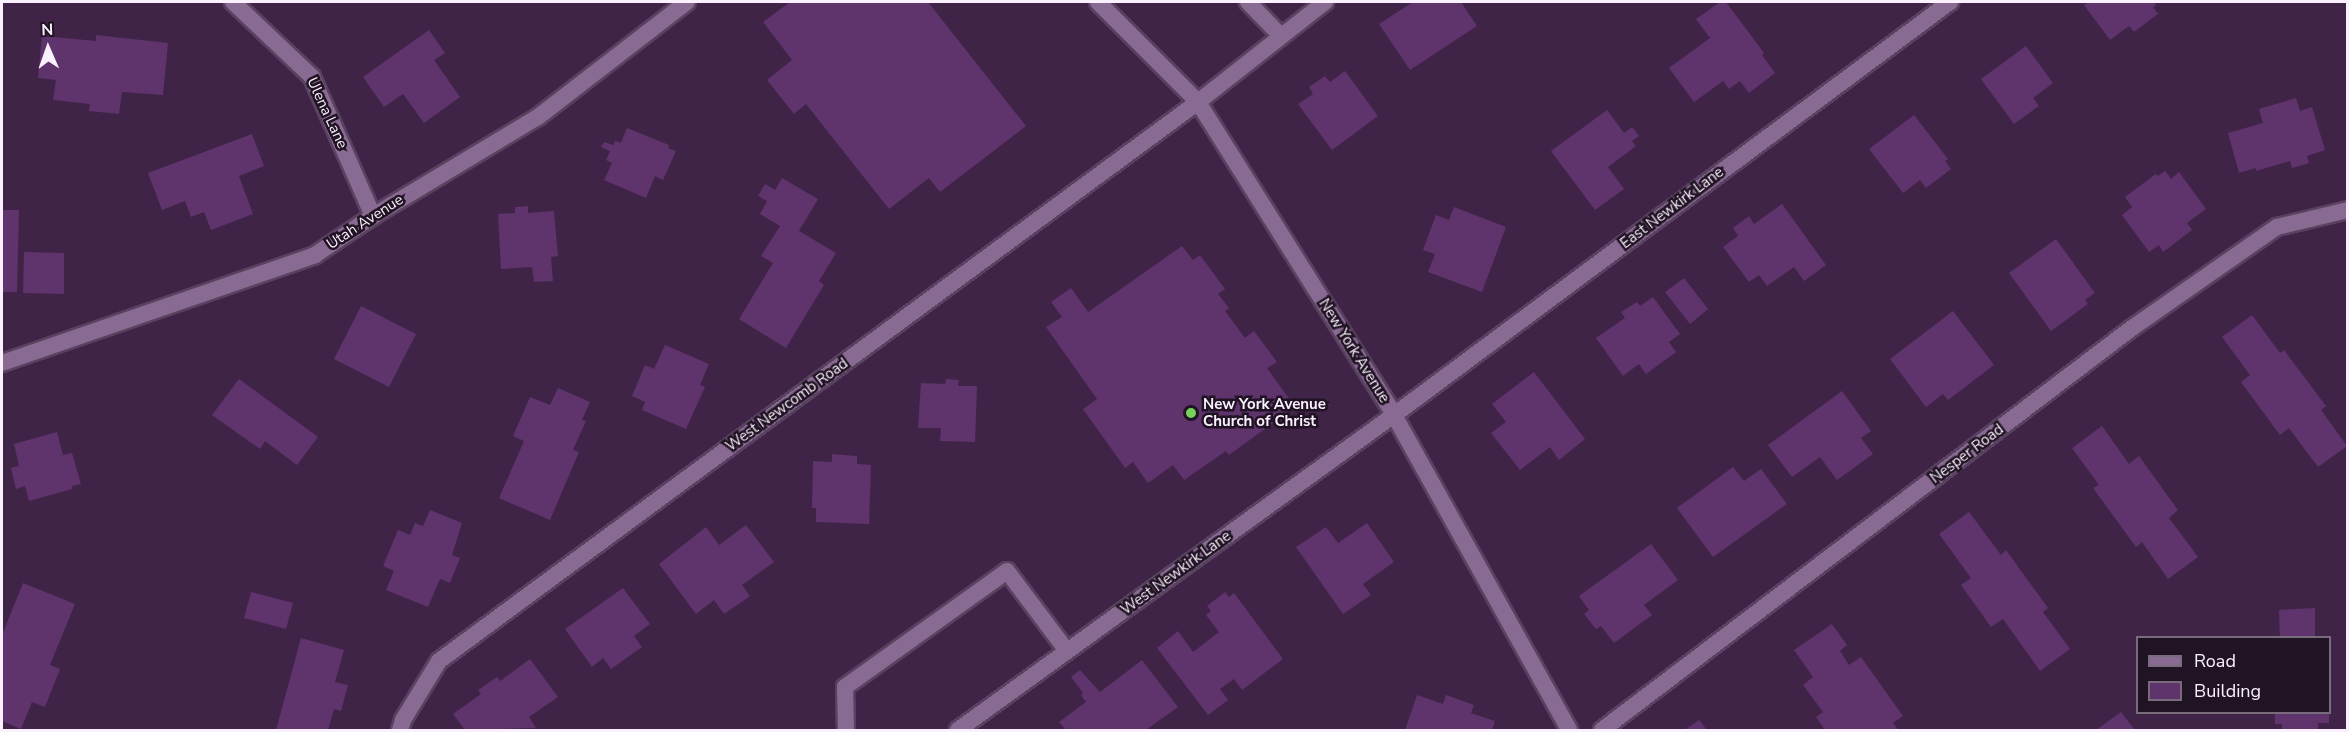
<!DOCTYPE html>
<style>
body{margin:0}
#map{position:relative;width:2349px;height:732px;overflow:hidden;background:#402448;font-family:"Nunito Sans",sans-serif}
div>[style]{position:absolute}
.building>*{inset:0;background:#5f336b}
.roads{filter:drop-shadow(2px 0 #59425f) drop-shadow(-2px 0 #59425f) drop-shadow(0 2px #59425f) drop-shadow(0 -2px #59425f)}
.service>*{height:16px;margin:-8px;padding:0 8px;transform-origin:8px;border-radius:8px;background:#896a92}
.minor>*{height:16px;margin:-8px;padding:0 8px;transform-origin:8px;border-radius:8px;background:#896a92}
.tertiary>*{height:16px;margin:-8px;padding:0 8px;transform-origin:8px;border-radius:8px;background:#896a92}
.dots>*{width:16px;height:16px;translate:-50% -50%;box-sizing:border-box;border:3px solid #201323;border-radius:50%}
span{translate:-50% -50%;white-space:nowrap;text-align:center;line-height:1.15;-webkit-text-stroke:5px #201323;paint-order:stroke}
.street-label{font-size:15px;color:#fbf0fe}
.poi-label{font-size:15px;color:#fbf0fe;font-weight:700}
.left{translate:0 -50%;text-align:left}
.frame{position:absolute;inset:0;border:3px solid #fbf0fe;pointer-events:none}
.legend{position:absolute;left:2136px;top:636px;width:195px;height:78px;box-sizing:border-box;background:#201323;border:2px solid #786b7b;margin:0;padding:8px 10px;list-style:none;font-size:18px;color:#fbf0fe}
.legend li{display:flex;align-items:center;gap:12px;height:30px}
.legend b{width:30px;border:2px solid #786b7b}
.north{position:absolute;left:18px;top:18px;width:60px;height:60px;-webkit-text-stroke:4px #201323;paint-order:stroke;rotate:358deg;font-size:16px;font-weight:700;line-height:24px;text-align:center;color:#fbf0fe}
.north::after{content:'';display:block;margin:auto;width:21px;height:27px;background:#fbf0fe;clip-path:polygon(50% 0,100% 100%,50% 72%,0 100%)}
</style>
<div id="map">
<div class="building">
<i style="clip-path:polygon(790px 2px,928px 2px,1026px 126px,940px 192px,929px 178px,889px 209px,806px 104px,794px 114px,767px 80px,792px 60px,763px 22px)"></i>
<i style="clip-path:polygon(1413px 2px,1461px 2px,1477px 26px,1410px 70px,1379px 24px)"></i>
<i style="clip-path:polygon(1720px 2px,1726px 2px,1764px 53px,1762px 55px,1775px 73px,1749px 93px,1740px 81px,1729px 89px,1723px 81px,1694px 102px,1669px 68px,1710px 38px,1696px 19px)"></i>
<i style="clip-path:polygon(2089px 2px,2153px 2px,2156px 5px,2153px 7px,2158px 14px,2134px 32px,2129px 26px,2110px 40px,2084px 5px)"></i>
<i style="clip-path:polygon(429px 30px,445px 53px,434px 60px,460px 97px,424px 123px,403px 94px,384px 107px,363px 77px)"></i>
<i style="clip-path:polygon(96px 35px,168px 43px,163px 95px,122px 92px,119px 114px,89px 111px,90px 104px,53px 100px,56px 80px,38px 78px,42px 36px,96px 41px)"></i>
<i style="clip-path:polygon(2026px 46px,2053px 83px,2033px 98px,2039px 106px,2014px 124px,1981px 79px)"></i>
<i style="clip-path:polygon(1345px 71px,1378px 116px,1332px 150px,1298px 104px,1313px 94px,1309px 87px,1325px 76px,1330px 82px)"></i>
<i style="clip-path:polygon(2296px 98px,2300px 111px,2312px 107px,2325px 150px,2307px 156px,2309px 163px,2292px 168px,2290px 161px,2256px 171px,2256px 168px,2239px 173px,2228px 133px,2263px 123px,2259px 109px)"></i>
<i style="clip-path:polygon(1607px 110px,1624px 133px,1632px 127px,1639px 136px,1632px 141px,1636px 146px,1608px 167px,1624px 189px,1595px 210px,1551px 151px)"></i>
<i style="clip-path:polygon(1914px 115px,1948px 159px,1945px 161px,1951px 169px,1926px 188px,1920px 180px,1903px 193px,1869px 149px)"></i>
<i style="clip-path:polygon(627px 128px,669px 145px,668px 148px,676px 151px,663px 180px,655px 176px,646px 198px,604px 180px,612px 163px,606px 160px,610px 151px,601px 147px,604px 142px,613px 145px,615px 141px,621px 143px)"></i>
<i style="clip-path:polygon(252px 134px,264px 166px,239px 176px,253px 214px,211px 230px,204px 212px,191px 217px,185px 201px,162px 210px,148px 173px)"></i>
<i style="clip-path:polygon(2165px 171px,2171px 179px,2179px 172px,2206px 209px,2187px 223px,2192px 230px,2163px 252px,2159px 245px,2149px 252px,2122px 215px,2132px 207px,2125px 197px,2156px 174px,2158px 176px)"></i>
<i style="clip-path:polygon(782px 178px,818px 199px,799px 231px,836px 253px,819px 281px,824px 285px,786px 348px,739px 319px,773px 263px,761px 256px,780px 226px,760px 214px,767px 201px,758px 196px,765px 184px,775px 190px)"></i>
<i style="clip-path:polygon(1782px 204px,1826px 265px,1804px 281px,1794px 267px,1767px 286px,1759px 275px,1749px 282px,1723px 247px,1738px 236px,1733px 228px,1749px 216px,1754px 224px)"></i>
<i style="clip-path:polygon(528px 206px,528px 213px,554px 211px,558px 256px,551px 257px,553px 281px,534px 282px,532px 267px,501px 269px,498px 214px,515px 213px,515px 207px)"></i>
<i style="clip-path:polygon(1454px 207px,1506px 227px,1482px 292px,1428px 272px,1435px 254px,1423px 250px,1436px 215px,1449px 220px)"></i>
<i style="clip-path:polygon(2px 210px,19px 210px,17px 292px,2px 292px)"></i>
<i style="clip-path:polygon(2056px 239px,2095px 293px,2085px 300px,2088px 304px,2051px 331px,2009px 273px)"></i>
<i style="clip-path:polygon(1182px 246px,1193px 260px,1200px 255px,1225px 289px,1218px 294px,1229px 308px,1225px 311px,1245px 338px,1254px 331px,1277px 362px,1267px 368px,1295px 407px,1229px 455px,1226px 451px,1184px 480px,1173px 465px,1148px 483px,1133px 462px,1125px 468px,1083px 409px,1097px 399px,1046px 327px,1062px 317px,1051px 302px,1071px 288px,1088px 312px)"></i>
<i style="clip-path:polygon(24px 252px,64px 253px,64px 294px,23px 293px)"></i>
<i style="clip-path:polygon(1684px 278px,1708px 309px,1690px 324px,1665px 292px)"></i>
<i style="clip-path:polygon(1653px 297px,1680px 334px,1669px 342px,1676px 352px,1646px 374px,1639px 364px,1623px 376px,1596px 338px,1625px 318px,1621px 312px,1637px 302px,1640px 306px)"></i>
<i style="clip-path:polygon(361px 306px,416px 334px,389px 387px,334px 359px)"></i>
<i style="clip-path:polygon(1953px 311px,1994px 365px,1948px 400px,1943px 394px,1926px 407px,1890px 359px)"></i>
<i style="clip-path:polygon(2252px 315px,2280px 353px,2284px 350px,2326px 406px,2321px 410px,2347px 446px,2318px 467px,2289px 428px,2280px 435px,2241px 382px,2250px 375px,2222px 337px)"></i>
<i style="clip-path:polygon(665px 345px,709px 364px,700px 385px,705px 387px,686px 429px,642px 410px,645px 402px,632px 396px,645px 365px,654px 369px)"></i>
<i style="clip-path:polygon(1534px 372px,1585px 439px,1559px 460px,1550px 447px,1520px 470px,1491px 433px,1506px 422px,1492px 404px)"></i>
<i style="clip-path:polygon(239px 379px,318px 437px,297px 465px,265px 441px,260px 449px,212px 415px)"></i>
<i style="clip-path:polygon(946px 379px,959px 380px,958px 386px,977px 386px,975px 442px,940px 441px,941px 428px,918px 428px,921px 383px,945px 384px)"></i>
<i style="clip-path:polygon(558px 388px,590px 402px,582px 420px,586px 421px,573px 450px,579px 452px,550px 520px,499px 498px,524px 441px,513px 436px,530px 397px,550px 405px)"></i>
<i style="clip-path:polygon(1842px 391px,1871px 431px,1861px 438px,1873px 454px,1837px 480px,1820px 457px,1792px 477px,1768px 445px)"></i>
<i style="clip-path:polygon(2102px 426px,2129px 464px,2139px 456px,2178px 510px,2169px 518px,2198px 557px,2168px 579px,2142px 542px,2136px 547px,2093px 488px,2099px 485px,2072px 448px)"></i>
<i style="clip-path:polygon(57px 432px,63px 455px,72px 453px,81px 484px,72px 486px,72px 489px,29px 501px,25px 486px,16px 489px,11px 468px,19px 466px,14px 444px)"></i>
<i style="clip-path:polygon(832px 454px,857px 456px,857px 464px,871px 465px,869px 524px,816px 522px,816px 508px,812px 508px,813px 461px,832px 462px)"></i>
<i style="clip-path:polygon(1733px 467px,1744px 481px,1761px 469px,1787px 504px,1713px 557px,1677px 508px)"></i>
<i style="clip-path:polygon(430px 510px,462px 523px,452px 555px,460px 558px,450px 583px,440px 579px,428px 607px,386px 590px,394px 571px,383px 566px,398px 530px,410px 535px,415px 523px,423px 526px)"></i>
<i style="clip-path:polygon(1969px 512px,2001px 555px,2006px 550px,2048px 608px,2043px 612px,2070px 649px,2040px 671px,2003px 619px,1991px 627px,1961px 585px,1971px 578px,1939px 534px)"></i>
<i style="clip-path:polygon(1367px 523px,1394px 562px,1363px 584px,1371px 595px,1343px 614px,1296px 547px,1326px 527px,1338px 543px)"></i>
<i style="clip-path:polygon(746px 525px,774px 562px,742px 585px,750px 596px,724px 614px,714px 600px,696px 614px,659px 564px,706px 527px,719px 545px)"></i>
<i style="clip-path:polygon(1651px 544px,1678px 580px,1644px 605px,1652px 615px,1614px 643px,1601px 626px,1596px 629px,1584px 614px,1589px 610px,1579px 596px)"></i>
<i style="clip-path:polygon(23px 583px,75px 604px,50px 665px,60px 669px,45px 707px,32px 702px,21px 729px,2px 721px,2px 635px)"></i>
<i style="clip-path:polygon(623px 588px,650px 624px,634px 636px,642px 647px,611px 669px,603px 658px,592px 667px,565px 629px)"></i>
<i style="clip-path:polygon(251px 592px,293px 603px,286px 629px,244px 618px)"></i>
<i style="clip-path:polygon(1225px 592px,1229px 597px,1234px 593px,1283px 659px,1242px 690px,1234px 679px,1220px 689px,1228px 700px,1208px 715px,1157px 648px,1178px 631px,1193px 652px,1219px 632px,1206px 615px,1211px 611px,1207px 606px)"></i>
<i style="clip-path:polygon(2315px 608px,2315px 638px,2280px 638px,2279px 610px)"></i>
<i style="clip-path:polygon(1832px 624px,1847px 645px,1840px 651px,1849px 665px,1861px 657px,1903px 716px,1893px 723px,1898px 730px,1825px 730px,1816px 717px,1823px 712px,1803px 685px,1813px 677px,1794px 650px)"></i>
<i style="clip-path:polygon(301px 638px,344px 650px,335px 682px,348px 685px,341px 711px,334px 709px,328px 730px,276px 730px)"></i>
<i style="clip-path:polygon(530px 659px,558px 697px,529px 717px,536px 728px,465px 730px,453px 714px,481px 694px,478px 690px,497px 677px,500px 681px)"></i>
<i style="clip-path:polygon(1142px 660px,1178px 707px,1146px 730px,1066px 730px,1059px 722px,1086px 702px,1081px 695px,1083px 693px,1071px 677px,1080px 670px,1100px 692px)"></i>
<i style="clip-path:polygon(1417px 695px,1443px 704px,1446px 695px,1474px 705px,1471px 713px,1495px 721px,1492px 730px,1405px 730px)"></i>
<i style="clip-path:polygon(2121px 712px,2135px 730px,2096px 730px)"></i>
<i style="clip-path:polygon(2275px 712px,2329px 712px,2329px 723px,2318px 723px,2318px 730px,2282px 730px,2282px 724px,2275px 724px)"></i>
<i style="clip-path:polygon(1699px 720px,1707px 730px,1685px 730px)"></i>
</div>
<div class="roads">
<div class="service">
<i style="left:1248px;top:2px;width:47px;rotate:45.9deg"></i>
<i style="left:846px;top:730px;width:43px;rotate:-91.3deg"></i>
<i style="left:845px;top:687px;width:199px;rotate:-35.6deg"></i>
<i style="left:1007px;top:571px;width:100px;rotate:53.1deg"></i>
</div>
<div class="minor">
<i style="left:233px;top:2px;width:109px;rotate:43.5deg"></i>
<i style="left:312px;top:77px;width:152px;rotate:66.3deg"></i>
<i style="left:2px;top:363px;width:331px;rotate:-19deg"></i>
<i style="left:315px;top:255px;width:70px;rotate:-33.9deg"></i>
<i style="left:373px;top:216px;width:192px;rotate:-31deg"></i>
<i style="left:538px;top:117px;width:188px;rotate:-37.7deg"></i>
<i style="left:400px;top:730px;width:10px;rotate:-73deg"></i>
<i style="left:403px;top:720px;width:69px;rotate:-58.6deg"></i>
<i style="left:439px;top:661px;width:943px;rotate:-36.37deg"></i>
<i style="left:1198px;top:102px;width:162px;rotate:-38.2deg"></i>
<i style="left:958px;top:730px;width:538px;rotate:-35.85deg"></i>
<i style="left:1394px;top:415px;width:693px;rotate:-36.61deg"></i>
<i style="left:1602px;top:730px;width:665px;rotate:-37.18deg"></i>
<i style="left:2132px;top:328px;width:177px;rotate:-34.9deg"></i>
<i style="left:2277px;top:227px;width:73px;rotate:-13.5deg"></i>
</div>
<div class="tertiary">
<i style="left:1098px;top:2px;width:141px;rotate:45deg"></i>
<i style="left:1198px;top:102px;width:369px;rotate:57.9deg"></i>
<i style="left:1394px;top:415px;width:360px;rotate:60.9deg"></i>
</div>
</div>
<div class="dots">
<i style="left:1191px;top:413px;background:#76d25a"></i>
</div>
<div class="street-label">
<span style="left:327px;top:113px;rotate:65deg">Ulena Lane</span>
<span style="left:1672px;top:208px;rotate:-37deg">East Newkirk Lane</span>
<span style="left:365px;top:222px;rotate:-33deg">Utah Avenue</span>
<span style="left:1354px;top:351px;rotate:58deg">New York Avenue</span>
<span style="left:787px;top:405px;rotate:-36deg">West Newcomb Road</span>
<span style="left:1967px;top:454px;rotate:-37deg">Nesper Road</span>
<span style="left:1176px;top:573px;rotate:-36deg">West Newkirk Lane</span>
</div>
<div class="poi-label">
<span class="left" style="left:1203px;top:413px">New York Avenue<br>Church of Christ</span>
</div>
<div class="frame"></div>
<ul class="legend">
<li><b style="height:8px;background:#896a92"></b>Road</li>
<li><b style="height:16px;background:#5f336b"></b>Building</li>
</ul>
<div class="north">N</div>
</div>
